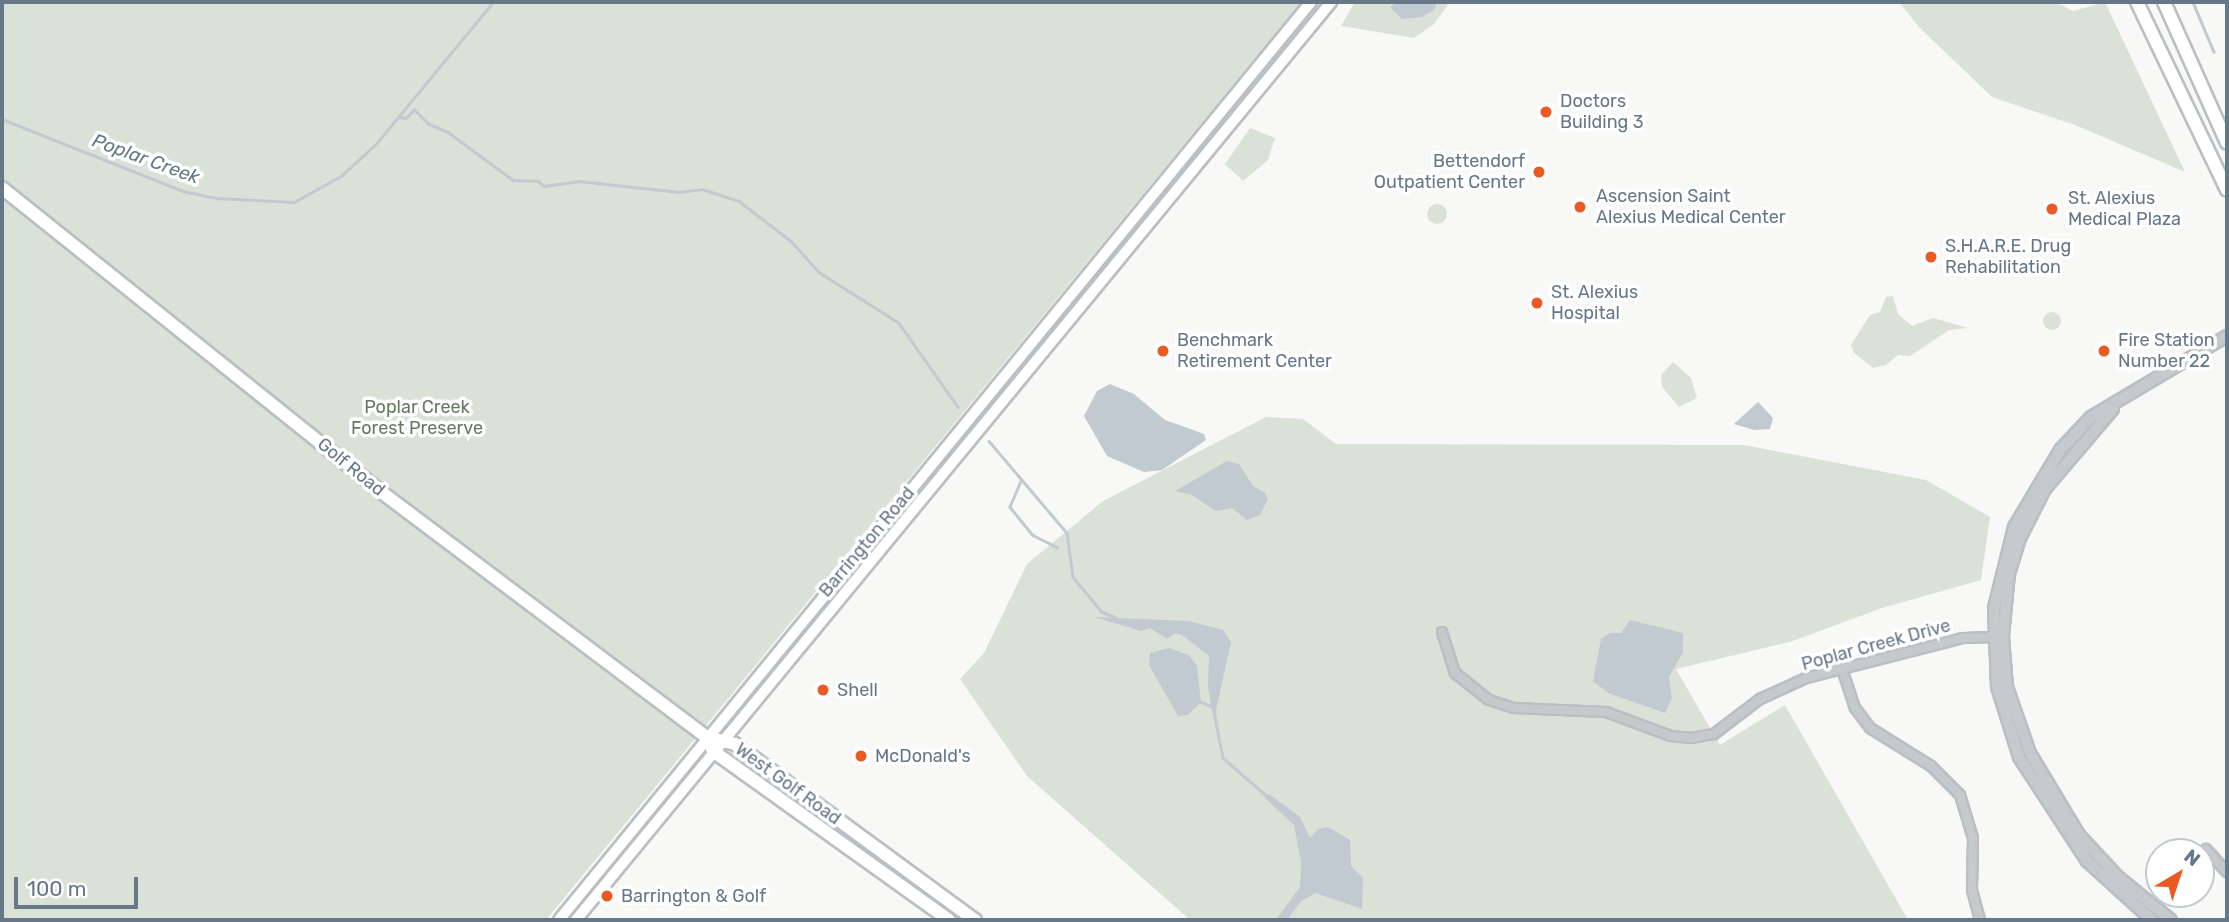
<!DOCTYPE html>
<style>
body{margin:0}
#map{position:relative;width:2229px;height:922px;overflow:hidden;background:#f8f8f6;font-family:Rubik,sans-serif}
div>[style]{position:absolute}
.green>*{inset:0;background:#dae1d7}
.round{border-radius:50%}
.water>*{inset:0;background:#c1cad0}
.stream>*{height:2.5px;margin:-1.25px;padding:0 1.25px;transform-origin:1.25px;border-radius:1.25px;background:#c1cad0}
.roads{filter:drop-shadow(2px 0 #babfc4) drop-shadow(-2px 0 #babfc4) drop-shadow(0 2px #babfc4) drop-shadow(0 -2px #babfc4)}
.minor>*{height:8px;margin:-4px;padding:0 4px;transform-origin:4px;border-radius:4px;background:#c6cacd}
.tertiary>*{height:10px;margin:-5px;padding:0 5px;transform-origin:5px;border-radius:5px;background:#c6cacd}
.secondary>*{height:10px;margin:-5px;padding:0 5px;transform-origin:5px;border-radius:5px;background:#fff}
.primary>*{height:12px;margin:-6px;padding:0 6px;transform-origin:6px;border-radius:6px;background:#fff}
.dots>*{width:19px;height:19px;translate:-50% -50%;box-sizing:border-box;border:4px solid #fff;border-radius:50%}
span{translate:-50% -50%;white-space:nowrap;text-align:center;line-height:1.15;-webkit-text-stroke:7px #fff;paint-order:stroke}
.poi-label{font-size:18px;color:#678}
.left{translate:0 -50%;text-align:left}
.right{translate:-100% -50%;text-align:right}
.park-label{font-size:18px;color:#657a61}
.street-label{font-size:18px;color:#678}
.water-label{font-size:19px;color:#627983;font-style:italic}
.frame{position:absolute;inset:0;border:4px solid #678;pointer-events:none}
.north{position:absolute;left:2145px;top:838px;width:70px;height:70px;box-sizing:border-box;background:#fff;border:2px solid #c2c9cf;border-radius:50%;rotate:39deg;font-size:19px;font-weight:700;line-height:28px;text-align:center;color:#678}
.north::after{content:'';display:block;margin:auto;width:24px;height:32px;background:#ea5b24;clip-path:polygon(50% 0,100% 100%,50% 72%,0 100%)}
.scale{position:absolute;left:14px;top:877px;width:124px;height:32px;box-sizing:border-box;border:4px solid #678;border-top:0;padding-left:9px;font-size:21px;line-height:24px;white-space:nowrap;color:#678;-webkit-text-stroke:5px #fff;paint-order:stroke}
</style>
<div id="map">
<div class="green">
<i style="clip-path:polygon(2px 2px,1301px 2px,546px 920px,2px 920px)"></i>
<i style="clip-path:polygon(1355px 2px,1450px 2px,1434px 24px,1414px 38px,1341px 26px)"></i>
<i style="clip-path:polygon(1899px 2px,2055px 2px,2073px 11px,2105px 2px,2185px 172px,2075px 125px,1992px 97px,1919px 27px)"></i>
<i style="clip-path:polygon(1250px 128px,1275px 138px,1268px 160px,1243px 181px,1225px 164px)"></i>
<i class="round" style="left:1427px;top:204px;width:20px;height:20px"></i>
<i style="clip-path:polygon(1893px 296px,1898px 314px,1912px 326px,1933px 318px,1968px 328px,1949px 330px,1910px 356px,1898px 355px,1886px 365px,1873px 368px,1854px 353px,1851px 345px,1870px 315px,1880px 312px,1886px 297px)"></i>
<i class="round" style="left:2043px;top:312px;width:18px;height:18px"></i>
<i style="clip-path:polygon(1673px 362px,1691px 378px,1697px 398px,1679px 407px,1662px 387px,1661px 375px)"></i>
<i style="clip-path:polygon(1266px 417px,1303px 419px,1336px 444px,1744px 445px,1926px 480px,1990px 517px,1981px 580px,1882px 608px,1790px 642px,1676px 669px,1720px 745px,1785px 705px,1908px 920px,1190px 920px,1027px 776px,960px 679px,984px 653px,1027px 564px,1103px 501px)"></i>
</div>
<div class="water">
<i style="clip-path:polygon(1397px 2px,1437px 2px,1434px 10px,1422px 17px,1402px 19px,1390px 7px)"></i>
<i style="clip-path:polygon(1110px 384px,1134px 394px,1165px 420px,1204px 434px,1206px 440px,1162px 470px,1144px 472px,1107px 456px,1084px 416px,1097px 391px)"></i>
<i style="clip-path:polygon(1758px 402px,1773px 418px,1770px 429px,1754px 430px,1734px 424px)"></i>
<i style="clip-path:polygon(1227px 461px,1239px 464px,1253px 486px,1265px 493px,1268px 499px,1260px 515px,1247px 520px,1232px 508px,1215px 511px,1192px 495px,1175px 491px)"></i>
<i style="clip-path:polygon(1094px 617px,1189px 621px,1223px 630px,1231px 642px,1216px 710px,1218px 740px,1208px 688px,1209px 656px,1182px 635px,1175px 633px,1167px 639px,1150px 628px,1141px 631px)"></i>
<i style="clip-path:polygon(1630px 620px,1683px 633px,1683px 652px,1669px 677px,1672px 698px,1665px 713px,1608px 693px,1593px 681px,1601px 639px,1610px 633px,1621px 633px)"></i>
<i style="clip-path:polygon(1169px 648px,1189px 655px,1197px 666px,1201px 702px,1188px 715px,1178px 716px,1149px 665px,1150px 653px)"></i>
<i style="clip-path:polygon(1269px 794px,1300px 817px,1310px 838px,1318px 829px,1328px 827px,1350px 840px,1351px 866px,1363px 878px,1362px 909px,1316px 893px,1301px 901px,1287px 920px,1276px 920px,1300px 887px,1301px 862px,1294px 825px,1265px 798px)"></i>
</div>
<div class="stream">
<i style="left:2193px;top:2px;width:54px;rotate:67.2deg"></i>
<i style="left:398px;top:117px;width:8px;rotate:7deg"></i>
<i style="left:406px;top:118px;width:12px;rotate:-48deg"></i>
<i style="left:414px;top:109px;width:21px;rotate:45deg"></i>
<i style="left:429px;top:124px;width:21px;rotate:23deg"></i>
<i style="left:448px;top:132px;width:81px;rotate:36.4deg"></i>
<i style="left:513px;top:180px;width:25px;rotate:2deg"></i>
<i style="left:538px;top:181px;width:8px;rotate:40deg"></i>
<i style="left:544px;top:186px;width:34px;rotate:-8deg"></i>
<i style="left:578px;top:181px;width:102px;rotate:6.2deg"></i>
<i style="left:679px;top:192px;width:23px;rotate:-7deg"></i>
<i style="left:702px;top:189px;width:39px;rotate:18deg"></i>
<i style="left:739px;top:201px;width:66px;rotate:37.6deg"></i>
<i style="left:791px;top:241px;width:42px;rotate:47.9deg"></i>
<i style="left:819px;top:272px;width:95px;rotate:32.5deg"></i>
<i style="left:899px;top:323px;width:103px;rotate:54.9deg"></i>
<i style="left:2px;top:119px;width:195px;rotate:21.7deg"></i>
<i style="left:183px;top:191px;width:35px;rotate:12deg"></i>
<i style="left:217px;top:198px;width:77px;rotate:3deg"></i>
<i style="left:294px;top:202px;width:54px;rotate:-29deg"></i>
<i style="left:341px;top:176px;width:47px;rotate:-42.4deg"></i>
<i style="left:376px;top:144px;width:184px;rotate:-50.5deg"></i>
<i style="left:989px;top:441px;width:121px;rotate:49.7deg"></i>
<i style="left:1067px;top:533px;width:44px;rotate:82.2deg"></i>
<i style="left:1073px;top:577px;width:45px;rotate:50.4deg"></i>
<i style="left:1102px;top:612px;width:14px;rotate:21deg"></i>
<i style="left:1021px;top:481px;width:28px;rotate:113deg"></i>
<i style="left:1010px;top:507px;width:36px;rotate:51deg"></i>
<i style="left:1033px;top:535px;width:27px;rotate:27deg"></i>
<i style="left:1201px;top:702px;width:11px;rotate:22deg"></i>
<i style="left:1212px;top:702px;width:57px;rotate:78.9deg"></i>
<i style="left:1223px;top:758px;width:58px;rotate:40.8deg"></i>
</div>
<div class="roads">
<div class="minor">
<i style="left:1442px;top:632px;width:43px;rotate:72.4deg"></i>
<i style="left:1455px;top:673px;width:43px;rotate:38.5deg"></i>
<i style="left:1489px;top:700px;width:26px;rotate:18deg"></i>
<i style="left:1514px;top:708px;width:92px;rotate:2.5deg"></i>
<i style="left:1606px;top:712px;width:69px;rotate:20.3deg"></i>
<i style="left:1671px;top:736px;width:20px;rotate:6deg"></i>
<i style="left:1691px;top:738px;width:23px;rotate:-10deg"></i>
<i style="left:1714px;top:734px;width:58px;rotate:-37.3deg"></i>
<i style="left:1760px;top:699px;width:51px;rotate:-24.5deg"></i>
<i style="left:1806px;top:678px;width:162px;rotate:-14.3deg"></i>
<i style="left:1963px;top:638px;width:38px;rotate:-2deg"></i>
<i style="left:1842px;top:669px;width:41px;rotate:71.6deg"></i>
<i style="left:1855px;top:708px;width:25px;rotate:53deg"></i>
<i style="left:1870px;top:728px;width:72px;rotate:31.9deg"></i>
<i style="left:1931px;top:766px;width:41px;rotate:45deg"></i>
<i style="left:1960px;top:795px;width:45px;rotate:73.2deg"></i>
<i style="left:1973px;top:838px;width:52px;rotate:91.1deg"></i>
<i style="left:1972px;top:890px;width:31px;rotate:75deg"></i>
<i style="left:2206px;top:849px;width:31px;rotate:48deg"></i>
</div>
<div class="tertiary">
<i style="left:2113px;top:409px;width:105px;rotate:130.4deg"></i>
<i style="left:2045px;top:489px;width:55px;rotate:117deg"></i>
<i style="left:2020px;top:538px;width:37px;rotate:107deg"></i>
<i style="left:2009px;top:573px;width:64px;rotate:95.4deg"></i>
<i style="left:2003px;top:637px;width:50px;rotate:85.4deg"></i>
<i style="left:2007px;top:687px;width:70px;rotate:70.8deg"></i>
<i style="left:2030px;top:753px;width:96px;rotate:59.1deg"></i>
<i style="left:2079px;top:835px;width:57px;rotate:47.1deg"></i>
<i style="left:2118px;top:877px;width:68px;rotate:39.1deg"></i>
<i style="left:2152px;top:920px;width:88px;rotate:-137.8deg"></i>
<i style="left:2087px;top:861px;width:124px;rotate:-123.2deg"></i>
<i style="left:2019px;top:757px;width:73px;rotate:-107.4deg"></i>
<i style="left:1997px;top:687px;width:79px;rotate:-92.2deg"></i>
<i style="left:1994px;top:608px;width:83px;rotate:-76.1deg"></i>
<i style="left:2014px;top:527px;width:90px;rotate:-59.1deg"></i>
<i style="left:2060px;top:450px;width:45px;rotate:-46.8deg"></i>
<i style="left:2091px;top:417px;width:158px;rotate:-30.8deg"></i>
</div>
<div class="secondary">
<i style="left:559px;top:920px;width:1187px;rotate:-50.68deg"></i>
<i style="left:576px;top:920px;width:1189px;rotate:-50.56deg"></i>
</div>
<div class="primary">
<i style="left:2137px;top:2px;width:208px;rotate:64.4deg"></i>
<i style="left:2164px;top:2px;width:154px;rotate:65.9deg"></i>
<i style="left:2px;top:188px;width:484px;rotate:38.7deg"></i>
<i style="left:380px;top:491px;width:409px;rotate:37deg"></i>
<i style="left:707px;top:737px;width:29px;rotate:14deg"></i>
<i style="left:735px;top:744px;width:298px;rotate:36.3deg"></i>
<i style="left:707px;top:737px;width:15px;rotate:67deg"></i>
<i style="left:713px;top:751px;width:290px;rotate:35.6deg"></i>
</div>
</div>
<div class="dots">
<i style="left:1546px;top:112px;background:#ea5b24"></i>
<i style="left:1539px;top:172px;background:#ea5b24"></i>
<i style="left:1580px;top:207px;background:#ea5b24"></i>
<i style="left:2052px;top:209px;background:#ea5b24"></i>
<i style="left:1931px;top:257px;background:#ea5b24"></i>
<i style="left:1537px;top:303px;background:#ea5b24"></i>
<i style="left:1163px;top:351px;background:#ea5b24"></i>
<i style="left:2104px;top:351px;background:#ea5b24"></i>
<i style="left:823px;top:690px;background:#ea5b24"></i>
<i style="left:861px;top:756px;background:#ea5b24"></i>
<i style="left:607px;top:896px;background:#ea5b24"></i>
</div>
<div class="poi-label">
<span class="left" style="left:1560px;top:112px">Doctors<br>Building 3</span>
<span class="right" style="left:1525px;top:172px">Bettendorf<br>Outpatient Center</span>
<span class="left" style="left:1596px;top:207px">Ascension Saint<br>Alexius Medical Center</span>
<span class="left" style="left:2068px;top:209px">St. Alexius<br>Medical Plaza</span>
<span class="left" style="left:1945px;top:257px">S.H.A.R.E. Drug<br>Rehabilitation</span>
<span class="left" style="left:1551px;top:303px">St. Alexius<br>Hospital</span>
<span class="left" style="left:1177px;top:351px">Benchmark<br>Retirement Center</span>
<span class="left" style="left:2118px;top:351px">Fire Station<br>Number 22</span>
<span class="left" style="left:837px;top:690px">Shell</span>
<span class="left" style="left:875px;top:756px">McDonald's</span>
<span class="left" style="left:621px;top:896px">Barrington &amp; Golf</span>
</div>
<div class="park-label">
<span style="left:417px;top:418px">Poplar Creek<br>Forest Preserve</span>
</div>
<div class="street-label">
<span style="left:351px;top:467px;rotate:39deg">Golf Road</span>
<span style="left:867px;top:542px;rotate:-50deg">Barrington Road</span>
<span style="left:1876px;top:645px;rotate:-15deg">Poplar Creek Drive</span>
<span style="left:788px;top:784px;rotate:36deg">West Golf Road</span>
</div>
<div class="water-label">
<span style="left:146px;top:159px;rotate:20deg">Poplar Creek</span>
</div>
<div class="frame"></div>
<div class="north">N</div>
<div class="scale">100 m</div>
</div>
